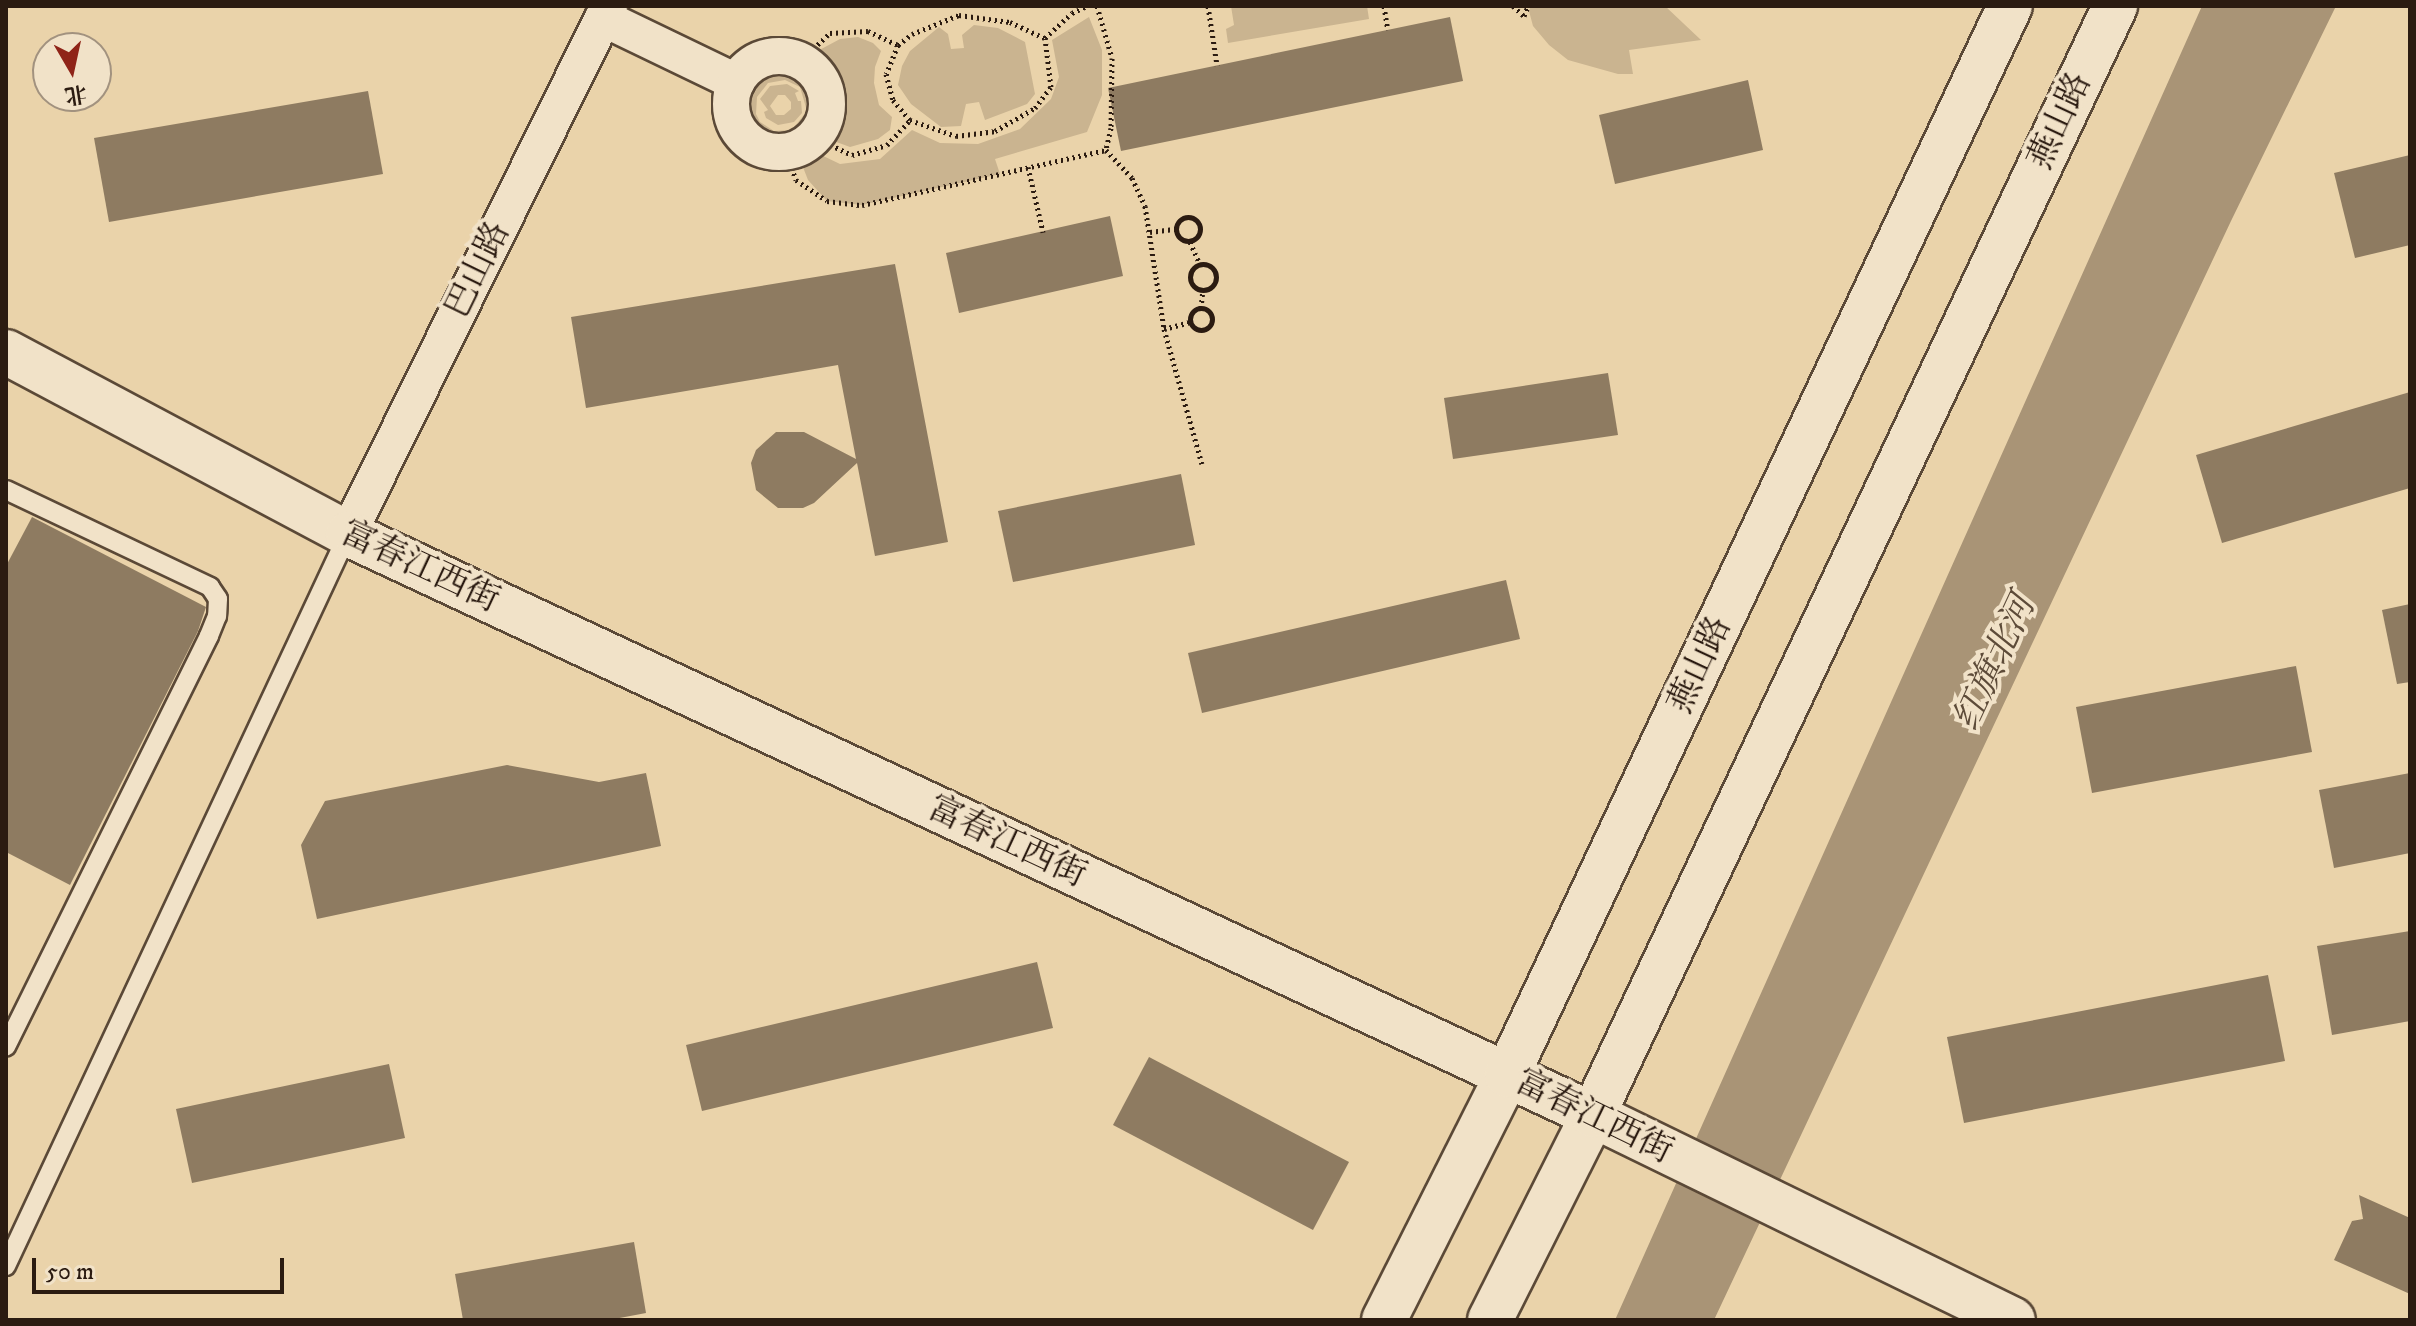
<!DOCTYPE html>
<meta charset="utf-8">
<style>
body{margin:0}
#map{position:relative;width:2416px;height:1326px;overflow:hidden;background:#ead3aa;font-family:"IM FELL DW Pica","Noto Serif SC",serif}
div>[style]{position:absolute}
.green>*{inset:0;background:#cab490}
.water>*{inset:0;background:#a99476}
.building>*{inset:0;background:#8e7b61}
.path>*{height:5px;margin-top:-2.5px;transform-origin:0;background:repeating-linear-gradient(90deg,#2b1b11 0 2px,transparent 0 6px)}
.path>.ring{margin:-2.5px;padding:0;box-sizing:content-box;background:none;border:5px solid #2b1b11;border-radius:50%}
.roads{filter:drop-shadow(2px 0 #5b4937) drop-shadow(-2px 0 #5b4937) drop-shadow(0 2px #5b4937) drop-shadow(0 -2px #5b4937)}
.service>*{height:18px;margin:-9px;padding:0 9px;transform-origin:9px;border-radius:9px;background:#f1e2c8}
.minor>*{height:36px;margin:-18px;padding:0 18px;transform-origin:18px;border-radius:18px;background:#f1e2c8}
.minor>.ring{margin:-18px;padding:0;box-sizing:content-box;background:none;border:36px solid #f1e2c8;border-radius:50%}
.tertiary>*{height:44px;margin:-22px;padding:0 22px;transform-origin:22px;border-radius:22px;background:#f1e2c8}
.secondary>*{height:44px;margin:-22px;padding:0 22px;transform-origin:22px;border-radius:22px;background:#f1e2c8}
span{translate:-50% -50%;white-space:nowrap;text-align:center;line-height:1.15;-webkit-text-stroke:8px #f1e2c8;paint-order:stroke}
.street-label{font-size:34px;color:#2b1b11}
.water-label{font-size:36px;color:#5d4b39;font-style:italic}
.frame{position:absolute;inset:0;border:8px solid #2b1b11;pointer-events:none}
.north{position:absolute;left:32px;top:32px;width:80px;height:80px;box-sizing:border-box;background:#f1e2c8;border:2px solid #a2927f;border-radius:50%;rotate:171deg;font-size:22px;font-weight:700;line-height:32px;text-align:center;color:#2b1b11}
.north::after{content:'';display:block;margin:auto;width:28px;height:36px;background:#8f2418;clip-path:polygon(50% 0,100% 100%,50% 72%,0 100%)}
.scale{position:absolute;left:32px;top:1258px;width:252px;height:36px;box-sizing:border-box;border:4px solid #2b1b11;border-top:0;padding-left:10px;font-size:24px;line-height:28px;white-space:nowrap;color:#2b1b11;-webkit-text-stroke:6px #f1e2c8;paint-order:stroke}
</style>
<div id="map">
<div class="green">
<i style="clip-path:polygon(1231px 6px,1367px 6px,1369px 19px,1228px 43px,1226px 29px,1234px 25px)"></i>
<i style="clip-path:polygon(1531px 6px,1665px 6px,1701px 40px,1629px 50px,1633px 74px,1618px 74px,1568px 60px,1549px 45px,1533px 26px,1529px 11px)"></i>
<i style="clip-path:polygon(1089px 17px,1102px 50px,1102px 95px,1087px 132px,995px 159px,1000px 174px,862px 205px,827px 201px,808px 180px,801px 162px,817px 153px,840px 164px,880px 159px,912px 130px,940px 143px,978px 144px,1020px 129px,1051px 99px,1059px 77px,1052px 40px)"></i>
<i style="clip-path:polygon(974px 25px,998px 28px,1025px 42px,1035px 94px,1027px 104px,985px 120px,979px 102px,966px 104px,961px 126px,941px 127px,911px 104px,898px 85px,902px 66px,910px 51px,939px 27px,948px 34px,951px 49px,964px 48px,962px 35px)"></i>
<i style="clip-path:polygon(858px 37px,873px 43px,881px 51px,875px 67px,874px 83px,879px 105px,892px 117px,890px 130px,878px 139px,850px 147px,831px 140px,839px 127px,840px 85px,812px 54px,840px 39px)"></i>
<i style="clip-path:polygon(evenodd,786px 71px,807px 81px,816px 99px,816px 110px,813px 120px,798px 135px,777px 139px,756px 128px,747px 106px,749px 95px,763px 76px,786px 71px,785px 80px,800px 87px,807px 111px,792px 130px,774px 131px,760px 122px,756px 114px,757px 97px,768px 83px,785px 80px)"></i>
<i style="clip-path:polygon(evenodd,787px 84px,799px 91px,795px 93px,798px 101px,801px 101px,802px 113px,794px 122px,778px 125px,766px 118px,764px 112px,768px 110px,760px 99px,770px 86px,787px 84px,778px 95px,785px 95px,791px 102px,791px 109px,784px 115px,776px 115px,770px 106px,778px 95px)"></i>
</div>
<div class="water">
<i style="clip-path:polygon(2202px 6px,2336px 6px,2231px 221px,1714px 1320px,1615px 1320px)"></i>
</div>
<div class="building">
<i style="clip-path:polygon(1450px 17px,1463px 81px,1121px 151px,1108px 88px)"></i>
<i style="clip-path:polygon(1748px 80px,1763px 150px,1615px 184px,1599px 115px)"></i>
<i style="clip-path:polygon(368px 91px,383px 174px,109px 222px,94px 138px)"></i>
<i style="clip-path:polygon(2410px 155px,2410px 245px,2355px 258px,2334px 173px)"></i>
<i style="clip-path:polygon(1110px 216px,1123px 276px,959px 313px,946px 253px)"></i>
<i style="clip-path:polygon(895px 264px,948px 542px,875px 556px,857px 463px,814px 503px,803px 508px,778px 508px,756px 490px,751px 463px,756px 450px,776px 432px,804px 432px,856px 459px,838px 365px,586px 408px,571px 317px)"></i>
<i style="clip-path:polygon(1608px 373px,1618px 435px,1453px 459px,1444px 398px)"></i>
<i style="clip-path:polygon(2410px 392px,2410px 488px,2222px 543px,2196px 455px)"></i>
<i style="clip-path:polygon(1181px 474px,1195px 545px,1013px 582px,998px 511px)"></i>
<i style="clip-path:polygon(32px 517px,206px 607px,198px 631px,70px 885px,6px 852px,6px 566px)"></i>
<i style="clip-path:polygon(1506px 580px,1520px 639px,1202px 713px,1188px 653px)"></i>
<i style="clip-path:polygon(2410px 604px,2410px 682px,2397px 684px,2382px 610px)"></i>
<i style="clip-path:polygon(2296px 666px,2312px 752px,2092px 793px,2076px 707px)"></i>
<i style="clip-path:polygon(507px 765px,599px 782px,646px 773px,661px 846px,317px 919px,301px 845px,325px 801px)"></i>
<i style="clip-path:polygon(2410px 773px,2410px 853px,2334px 868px,2319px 790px)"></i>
<i style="clip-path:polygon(2410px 931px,2410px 1021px,2332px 1035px,2317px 946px)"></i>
<i style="clip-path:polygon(1037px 962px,1053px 1028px,702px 1111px,686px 1045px)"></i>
<i style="clip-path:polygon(2268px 975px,2285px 1061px,1964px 1123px,1947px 1037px)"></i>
<i style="clip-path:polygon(1149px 1057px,1349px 1162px,1313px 1230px,1113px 1125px)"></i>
<i style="clip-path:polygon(389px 1064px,405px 1138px,192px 1183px,176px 1109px)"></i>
<i style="clip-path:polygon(2359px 1195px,2410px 1218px,2410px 1294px,2334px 1260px,2352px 1221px,2363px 1219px)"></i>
<i style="clip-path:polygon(634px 1242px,646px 1313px,609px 1320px,463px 1320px,455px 1274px)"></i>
</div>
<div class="path">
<i style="left:1097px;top:6px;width:54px;rotate:73.9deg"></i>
<i style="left:1112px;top:58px;width:70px;rotate:90.8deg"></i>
<i style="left:1111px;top:128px;width:23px;rotate:103deg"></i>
<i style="left:1208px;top:6px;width:60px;rotate:81.3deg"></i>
<i style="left:1384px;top:6px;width:24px;rotate:81deg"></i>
<i style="left:1513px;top:6px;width:15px;rotate:42deg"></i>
<i style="left:1524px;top:16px;width:11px;rotate:-68deg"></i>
<i style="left:1045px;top:38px;width:37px;rotate:-43deg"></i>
<i style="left:1072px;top:13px;width:17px;rotate:-25deg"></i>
<i style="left:898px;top:45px;width:31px;rotate:112deg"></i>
<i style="left:886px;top:74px;width:27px;rotate:75deg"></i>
<i style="left:893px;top:100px;width:26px;rotate:50deg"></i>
<i style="left:800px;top:61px;width:41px;rotate:-43deg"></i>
<i style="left:830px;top:33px;width:38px;rotate:-3deg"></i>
<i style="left:868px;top:31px;width:33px;rotate:25deg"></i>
<i style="left:898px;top:45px;width:18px;rotate:-38deg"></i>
<i style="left:912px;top:34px;width:51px;rotate:-22deg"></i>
<i style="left:959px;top:15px;width:51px;rotate:7.8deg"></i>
<i style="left:1010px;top:22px;width:38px;rotate:25deg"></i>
<i style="left:814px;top:137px;width:42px;rotate:25.3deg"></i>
<i style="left:852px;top:155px;width:36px;rotate:-16deg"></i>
<i style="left:887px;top:145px;width:34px;rotate:-47deg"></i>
<i style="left:910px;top:120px;width:49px;rotate:19.2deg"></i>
<i style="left:956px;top:136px;width:39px;rotate:-7deg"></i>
<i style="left:995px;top:131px;width:46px;rotate:-29.9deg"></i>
<i style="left:1035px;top:108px;width:26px;rotate:-53deg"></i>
<i style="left:1051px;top:87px;width:49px;rotate:-97deg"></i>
<i style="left:1106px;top:150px;width:38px;rotate:47deg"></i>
<i style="left:1132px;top:178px;width:31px;rotate:65deg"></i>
<i style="left:1145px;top:206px;width:124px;rotate:81.2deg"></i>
<i style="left:1164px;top:329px;width:140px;rotate:74.3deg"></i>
<i style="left:785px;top:151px;width:31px;rotate:69deg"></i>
<i style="left:796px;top:180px;width:37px;rotate:34deg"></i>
<i style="left:827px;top:201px;width:35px;rotate:7deg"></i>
<i style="left:862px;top:205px;width:250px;rotate:-12.7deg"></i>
<i style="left:1028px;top:167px;width:67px;rotate:77deg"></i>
<i class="ring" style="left:1176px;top:217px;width:19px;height:19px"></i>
<i style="left:1150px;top:232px;width:26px;rotate:-7deg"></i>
<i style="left:1190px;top:242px;width:24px;rotate:66deg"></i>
<i class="ring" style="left:1190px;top:264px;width:21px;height:21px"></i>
<i style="left:1201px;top:308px;width:18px;rotate:-84deg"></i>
<i class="ring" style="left:1190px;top:308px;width:17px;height:17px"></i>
<i style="left:1164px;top:329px;width:28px;rotate:-15deg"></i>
</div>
<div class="roads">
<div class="service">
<i style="left:6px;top:490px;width:226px;rotate:25.4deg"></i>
<i style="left:210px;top:587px;width:14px;rotate:56deg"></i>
<i style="left:218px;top:599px;width:17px;rotate:93deg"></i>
<i style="left:217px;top:616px;width:22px;rotate:112deg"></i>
<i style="left:209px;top:636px;width:458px;rotate:116.3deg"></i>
<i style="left:6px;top:1266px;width:808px;rotate:-64.96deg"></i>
</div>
<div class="minor">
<i style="left:603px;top:18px;width:148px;rotate:25.7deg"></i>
<i class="ring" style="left:731px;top:56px;width:60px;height:60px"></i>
<i style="left:348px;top:534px;width:589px;rotate:-63.7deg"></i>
</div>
<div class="tertiary">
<i style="left:6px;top:352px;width:387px;rotate:28deg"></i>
<i style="left:348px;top:534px;width:1374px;rotate:25.02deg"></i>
<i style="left:1593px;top:1115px;width:467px;rotate:26deg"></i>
</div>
<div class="secondary">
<i style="left:1384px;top:1320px;width:274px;rotate:-63.3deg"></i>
<i style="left:1507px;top:1075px;width:1181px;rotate:-64.8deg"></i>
<i style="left:1490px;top:1320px;width:229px;rotate:-63.3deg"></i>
<i style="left:1593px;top:1115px;width:1226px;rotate:-64.79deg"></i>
</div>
</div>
<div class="street-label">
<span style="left:2060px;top:121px;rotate:-65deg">燕山路</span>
<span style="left:478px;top:270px;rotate:-64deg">巴山路</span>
<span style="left:420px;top:567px;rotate:25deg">富春江西街</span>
<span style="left:1700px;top:665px;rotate:-65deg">燕山路</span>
<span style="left:1007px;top:842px;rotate:25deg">富春江西街</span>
<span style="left:1594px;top:1117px;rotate:26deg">富春江西街</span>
</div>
<div class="water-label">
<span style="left:1995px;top:663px;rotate:-65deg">红旗北河</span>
</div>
<div class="frame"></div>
<div class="north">北</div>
<div class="scale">50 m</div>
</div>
